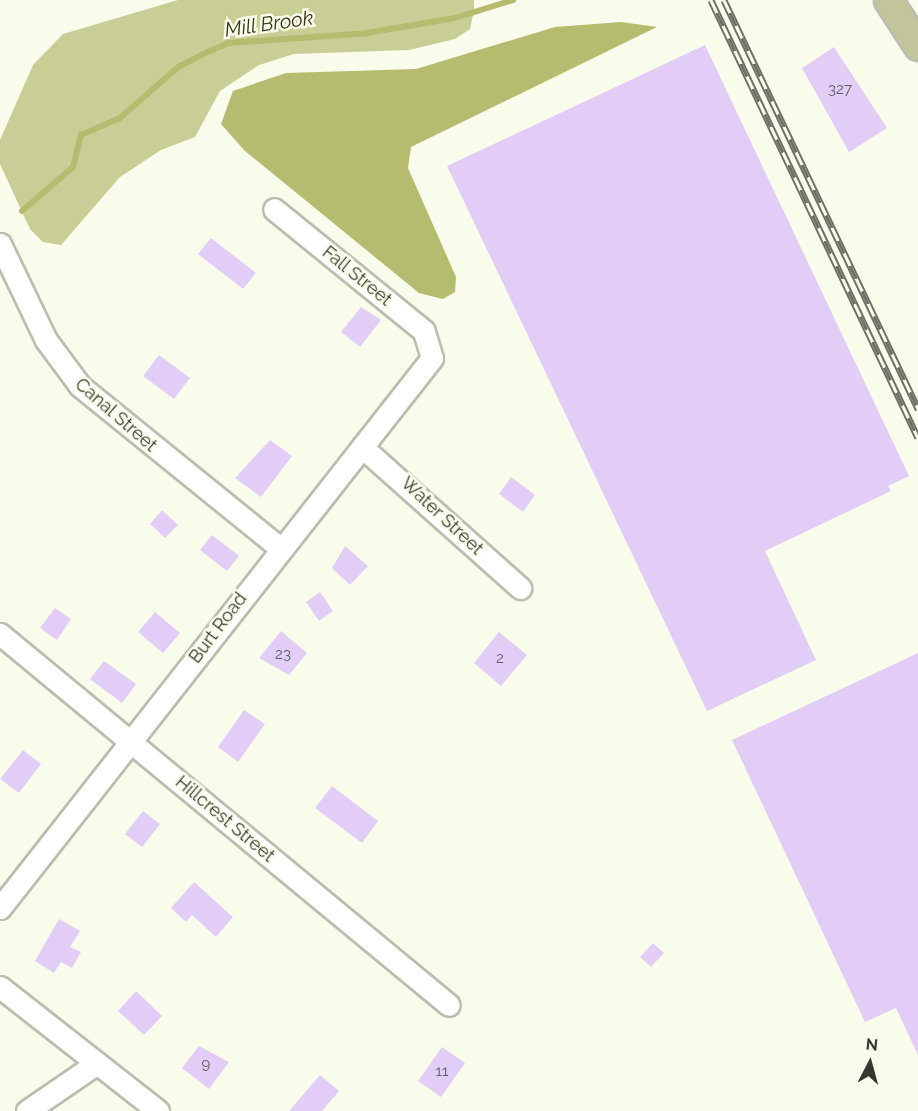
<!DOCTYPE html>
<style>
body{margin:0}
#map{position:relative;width:918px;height:1111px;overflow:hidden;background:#fafceb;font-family:Raleway,sans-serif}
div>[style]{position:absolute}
.green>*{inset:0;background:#c9ce96}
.water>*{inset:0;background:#b6bc6f}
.stream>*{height:6px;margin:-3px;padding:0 3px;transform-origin:3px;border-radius:3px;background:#b6bc6f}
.building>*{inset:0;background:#e1cdf6}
.roads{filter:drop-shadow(2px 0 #bbbdad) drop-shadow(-2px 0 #bbbdad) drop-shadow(0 2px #bbbdad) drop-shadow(0 -2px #bbbdad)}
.minor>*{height:21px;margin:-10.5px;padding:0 10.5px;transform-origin:10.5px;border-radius:10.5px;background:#fff}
.major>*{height:27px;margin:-13.5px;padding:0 13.5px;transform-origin:13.5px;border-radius:13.5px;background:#c2c59c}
.rail>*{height:7px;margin-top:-3.5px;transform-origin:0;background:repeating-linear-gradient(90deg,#fafceb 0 14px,#6f7167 0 28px);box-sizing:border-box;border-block:2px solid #6f7167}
span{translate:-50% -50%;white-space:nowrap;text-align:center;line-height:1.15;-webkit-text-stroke:5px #fafceb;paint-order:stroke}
.number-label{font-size:15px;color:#615c62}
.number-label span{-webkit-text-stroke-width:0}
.street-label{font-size:18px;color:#363730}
.water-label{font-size:20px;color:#343614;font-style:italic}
.north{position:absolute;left:840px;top:1033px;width:60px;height:60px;-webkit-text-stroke:4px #fafceb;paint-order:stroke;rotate:6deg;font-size:16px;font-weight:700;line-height:24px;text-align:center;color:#363730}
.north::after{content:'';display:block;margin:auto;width:21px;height:27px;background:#363730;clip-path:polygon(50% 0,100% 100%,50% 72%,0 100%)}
</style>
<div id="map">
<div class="green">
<i style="clip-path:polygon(178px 0,474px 0,474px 10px,470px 29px,455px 39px,409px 50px,294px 54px,259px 65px,220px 91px,195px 137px,161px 150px,120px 177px,61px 245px,43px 242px,30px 229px,0 164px,0 140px,33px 65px,63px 34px)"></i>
</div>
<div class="water">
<i style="clip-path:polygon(621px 22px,657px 27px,411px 147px,408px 168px,456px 277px,455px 292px,443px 299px,419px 293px,245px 151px,221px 124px,233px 91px,286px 73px,416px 69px,555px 27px)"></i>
</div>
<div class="stream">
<i style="left:22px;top:211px;width:67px;rotate:-40.8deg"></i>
<i style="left:73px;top:167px;width:33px;rotate:-76deg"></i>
<i style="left:81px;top:135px;width:43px;rotate:-23.6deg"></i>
<i style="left:120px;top:118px;width:77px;rotate:-41.3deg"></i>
<i style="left:178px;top:67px;width:36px;rotate:-27deg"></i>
<i style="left:210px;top:51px;width:21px;rotate:-23deg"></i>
<i style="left:229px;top:43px;width:138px;rotate:-4.1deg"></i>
<i style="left:367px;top:33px;width:89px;rotate:-9.7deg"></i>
<i style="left:455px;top:18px;width:61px;rotate:-17.2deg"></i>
</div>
<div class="building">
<i style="clip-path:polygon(705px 45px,909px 476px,888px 486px,891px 491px,765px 551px,816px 660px,707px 711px,447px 166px)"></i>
<i style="clip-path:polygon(834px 47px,887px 128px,849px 152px,802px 68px)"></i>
<i style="clip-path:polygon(211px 238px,256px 273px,243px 289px,198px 254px)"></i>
<i style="clip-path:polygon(361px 307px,381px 320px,360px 347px,341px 332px)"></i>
<i style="clip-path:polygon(159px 355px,190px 378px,174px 399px,143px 376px)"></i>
<i style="clip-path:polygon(270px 440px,292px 456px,261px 497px,235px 478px)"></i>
<i style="clip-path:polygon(511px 477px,535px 495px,523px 512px,499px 494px)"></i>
<i style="clip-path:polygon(162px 510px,178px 525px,165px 538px,150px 524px)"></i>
<i style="clip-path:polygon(212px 535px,239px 556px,227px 571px,200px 550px)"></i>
<i style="clip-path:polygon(345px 546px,368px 566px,350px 585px,332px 568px)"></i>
<i style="clip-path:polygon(320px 592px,333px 611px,319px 621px,306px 602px)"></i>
<i style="clip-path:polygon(55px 608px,71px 619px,57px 640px,40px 628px)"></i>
<i style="clip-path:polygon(155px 612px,180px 633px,163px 653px,138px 632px)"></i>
<i style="clip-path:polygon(281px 631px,307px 653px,289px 675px,259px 658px)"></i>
<i style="clip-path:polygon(499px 632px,527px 655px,501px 686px,474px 663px)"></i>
<i style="clip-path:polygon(918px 653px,918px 1055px,896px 1008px,865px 1022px,732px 740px)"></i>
<i style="clip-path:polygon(104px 661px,136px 684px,122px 703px,90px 679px)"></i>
<i style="clip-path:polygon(244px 710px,265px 724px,238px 762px,218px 747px)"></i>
<i style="clip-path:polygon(23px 750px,41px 764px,19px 793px,0 779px)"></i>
<i style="clip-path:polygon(332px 786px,378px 821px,362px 843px,315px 808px)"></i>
<i style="clip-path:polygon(143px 811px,160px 824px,142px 847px,125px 834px)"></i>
<i style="clip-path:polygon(194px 882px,233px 917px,216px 937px,192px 915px,186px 922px,171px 908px)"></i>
<i style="clip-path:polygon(59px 919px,80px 931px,70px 947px,81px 952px,72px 968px,61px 962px,54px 973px,35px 961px)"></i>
<i style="clip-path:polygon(653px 943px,664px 953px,651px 967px,640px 957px)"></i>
<i style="clip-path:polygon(136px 991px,162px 1016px,144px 1035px,118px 1011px)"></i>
<i style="clip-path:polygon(199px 1046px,229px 1062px,209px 1089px,182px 1068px)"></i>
<i style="clip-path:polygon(442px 1047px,465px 1063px,441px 1097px,418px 1081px)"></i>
<i style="clip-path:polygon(320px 1075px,339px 1091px,322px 1111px,289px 1111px)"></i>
</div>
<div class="roads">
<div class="minor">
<i style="left:0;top:244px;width:106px;rotate:64.4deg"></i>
<i style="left:46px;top:340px;width:57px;rotate:53.5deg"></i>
<i style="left:80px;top:386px;width:257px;rotate:39deg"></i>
<i style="left:362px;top:447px;width:212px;rotate:41.7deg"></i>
<i style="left:0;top:634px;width:582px;rotate:39.57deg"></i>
<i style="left:0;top:908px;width:699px;rotate:-51.85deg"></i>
<i style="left:432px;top:358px;width:28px;rotate:-107deg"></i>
<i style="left:424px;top:331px;width:193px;rotate:-140.9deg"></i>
<i style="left:0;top:987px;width:201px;rotate:38.1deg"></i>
<i style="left:27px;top:1111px;width:85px;rotate:-34.4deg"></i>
</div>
<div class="major">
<i style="left:888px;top:0;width:55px;rotate:56.9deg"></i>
</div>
</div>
<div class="rail">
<i style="left:711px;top:0;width:484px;rotate:64.7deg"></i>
<i style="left:724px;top:0;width:453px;rotate:64.6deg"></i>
</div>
<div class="number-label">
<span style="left:840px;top:90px">327</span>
<span style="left:283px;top:655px">23</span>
<span style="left:500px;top:659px">2</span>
<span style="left:206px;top:1065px">9</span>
<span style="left:442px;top:1072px">11</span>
</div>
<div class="street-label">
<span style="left:357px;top:276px;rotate:39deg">Fall Street</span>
<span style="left:116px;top:415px;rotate:41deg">Canal Street</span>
<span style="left:442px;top:516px;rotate:43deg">Water Street</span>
<span style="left:218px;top:628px;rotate:-53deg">Burt Road</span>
<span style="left:225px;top:819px;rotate:40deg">Hillcrest Street</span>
</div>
<div class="water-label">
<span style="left:269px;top:24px;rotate:-8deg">Mill Brook</span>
</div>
<div class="north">N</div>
</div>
